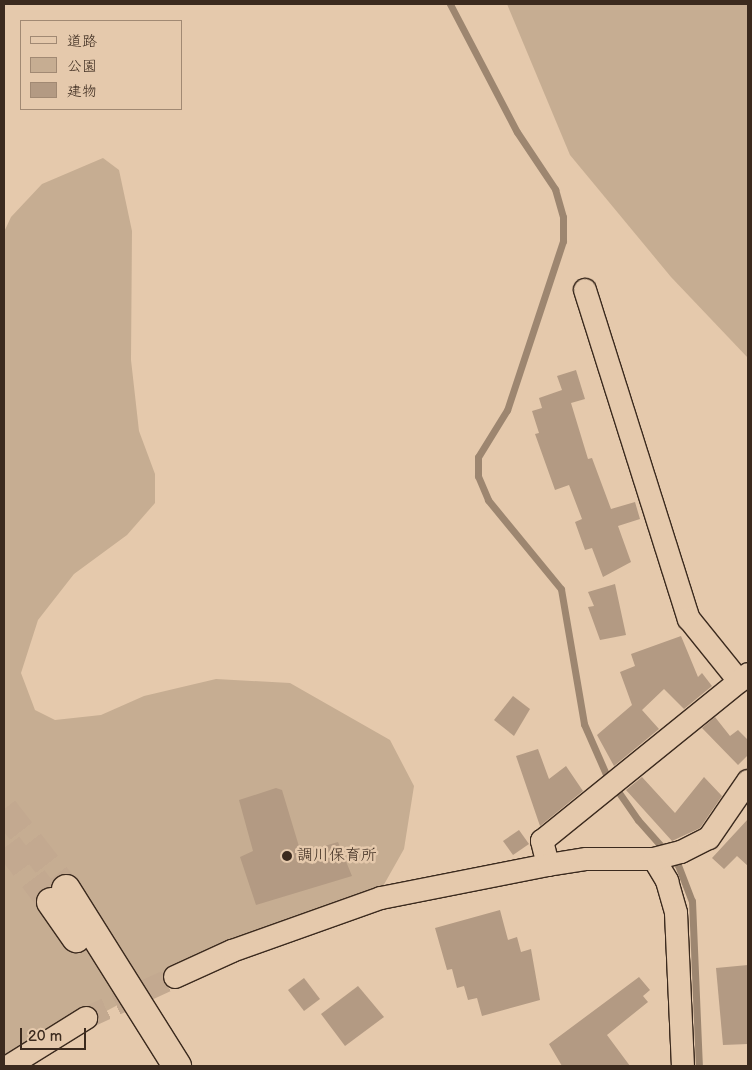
<!DOCTYPE html>
<meta charset="utf-8">
<style>
body{margin:0}
#map{position:relative;width:752px;height:1070px;overflow:hidden;background:#e5c9ac;font-family:"Balsamiq Sans","Klee One",sans-serif}
div>[style]{position:absolute}
.green>*{inset:0;background:#c6ad92}
.stream>*{height:7px;margin:-3.5px;padding:0 3.5px;transform-origin:3.5px;border-radius:3.5px;background:#9d8670}
.building>*{inset:0;background:#b39a83}
.minor-tunnel>*{height:22px;margin-top:-11px;transform-origin:0;background:repeating-linear-gradient(90deg,#c3a990 0 22px,transparent 0 33px)}
.highway-tunnel>*{height:28px;margin-top:-14px;transform-origin:0;background:repeating-linear-gradient(90deg,#c3a990 0 28px,transparent 0 42px)}
.roads{filter:drop-shadow(1px 0 #3b2a1e) drop-shadow(-1px 0 #3b2a1e) drop-shadow(0 1px #3b2a1e) drop-shadow(0 -1px #3b2a1e)}
.minor>*{height:22px;margin:-11px;padding:0 11px;transform-origin:11px;border-radius:11px;background:#e5c9ac}
.highway>*{height:28px;margin:-14px;padding:0 14px;transform-origin:14px;border-radius:14px;background:#e5c9ac}
.dots>*{width:14px;height:14px;translate:-50% -50%;box-sizing:border-box;border:2px solid #e5c9ac;border-radius:50%}
span{translate:-50% -50%;white-space:nowrap;text-align:center;line-height:1.15;-webkit-text-stroke:5px #e5c9ac;paint-order:stroke}
.poi-label{font-size:16px;color:#3b2a1e}
.left{translate:0 -50%;text-align:left}
.frame{position:absolute;inset:0;border:5px solid #3b2a1e;pointer-events:none}
.legend{position:absolute;left:20px;top:20px;width:162px;height:90px;box-sizing:border-box;background:#e5c9ac;border:1px solid #a18973;margin:0;padding:6px 9px;list-style:none;font-size:15px;color:#3b2a1e}
.legend li{display:flex;align-items:center;gap:10px;height:25px}
.legend b{width:25px;border:1px solid #a18973}
.scale{position:absolute;left:20px;top:1028px;width:66px;height:22px;box-sizing:border-box;border:2px solid #3b2a1e;border-top:0;padding-left:6px;font-size:15px;line-height:18px;white-space:nowrap;color:#3b2a1e;-webkit-text-stroke:4px #e5c9ac;paint-order:stroke}
</style>
<div id="map">
<div class="green">
<i style="clip-path:polygon(507px 4px,748px 4px,748px 358px,671px 277px,570px 155px)"></i>
<i style="clip-path:polygon(103px 158px,119px 170px,132px 231px,131px 360px,139px 431px,155px 474px,155px 503px,127px 535px,74px 574px,38px 620px,21px 673px,35px 710px,55px 720px,101px 715px,144px 696px,216px 679px,290px 683px,390px 740px,414px 786px,404px 849px,382px 888px,222px 949px,4px 1066px,4px 232px,11px 217px,42px 184px)"></i>
</div>
<div class="stream">
<i style="left:450px;top:4px;width:144px;rotate:62.4deg"></i>
<i style="left:517px;top:132px;width:69px;rotate:56.3deg"></i>
<i style="left:555px;top:189px;width:29px;rotate:74deg"></i>
<i style="left:563px;top:217px;width:24px;rotate:90deg"></i>
<i style="left:563px;top:241px;width:178px;rotate:108.3deg"></i>
<i style="left:507px;top:410px;width:55px;rotate:121.7deg"></i>
<i style="left:478px;top:457px;width:19px;rotate:90deg"></i>
<i style="left:478px;top:476px;width:26px;rotate:67deg"></i>
<i style="left:488px;top:500px;width:115px;rotate:50.6deg"></i>
<i style="left:561px;top:589px;width:137px;rotate:80.3deg"></i>
<i style="left:584px;top:724px;width:55px;rotate:66.3deg"></i>
<i style="left:606px;top:774px;width:56px;rotate:55.2deg"></i>
<i style="left:638px;top:820px;width:60px;rotate:48.4deg"></i>
<i style="left:678px;top:865px;width:39px;rotate:69deg"></i>
<i style="left:692px;top:901px;width:165px;rotate:87.6deg"></i>
</div>
<div class="building">
<i style="clip-path:polygon(576px 370px,585px 399px,571px 403px,588px 459px,592px 458px,611px 509px,635px 502px,640px 519px,618px 526px,631px 562px,603px 577px,592px 548px,585px 550px,575px 522px,582px 519px,569px 485px,555px 490px,535px 434px,539px 433px,532px 411px,542px 408px,539px 398px,562px 390px,557px 376px)"></i>
<i style="clip-path:polygon(615px 584px,626px 635px,600px 640px,588px 607px,594px 606px,588px 592px)"></i>
<i style="clip-path:polygon(681px 636px,698px 677px,702px 673px,712px 686px,684px 709px,664px 689px,642px 710px,659px 729px,614px 766px,597px 735px,632px 705px,620px 672px,635px 666px,631px 654px)"></i>
<i style="clip-path:polygon(513px 696px,530px 709px,514px 736px,494px 720px)"></i>
<i style="clip-path:polygon(715px 717px,730px 736px,738px 730px,748px 740px,748px 755px,738px 765px,702px 728px)"></i>
<i style="clip-path:polygon(538px 749px,549px 779px,566px 766px,583px 791px,540px 826px,516px 756px)"></i>
<i style="clip-path:polygon(642px 777px,675px 813px,704px 777px,722px 796px,700px 828px,672px 841px,626px 790px)"></i>
<i style="clip-path:polygon(276px 788px,282px 790px,301px 853px,338px 842px,352px 876px,256px 905px,240px 857px,253px 851px,239px 800px)"></i>
<i style="clip-path:polygon(748px 819px,748px 866px,737px 856px,724px 869px,712px 858px)"></i>
<i style="clip-path:polygon(519px 830px,529px 844px,513px 855px,503px 841px)"></i>
<i style="clip-path:polygon(500px 910px,508px 940px,517px 937px,521px 952px,531px 949px,540px 1000px,482px 1016px,477px 998px,468px 1000px,464px 986px,457px 988px,452px 969px,447px 970px,435px 928px)"></i>
<i style="clip-path:polygon(748px 965px,748px 1044px,723px 1045px,716px 968px)"></i>
<i style="clip-path:polygon(639px 977px,650px 990px,643px 996px,648px 1002px,607px 1035px,630px 1066px,562px 1066px,549px 1044px)"></i>
<i style="clip-path:polygon(304px 978px,320px 999px,304px 1011px,288px 990px)"></i>
<i style="clip-path:polygon(358px 986px,384px 1017px,345px 1046px,321px 1014px)"></i>
</div>
<div class="minor-tunnel">
<i style="left:86px;top:1018px;width:98px;rotate:-24.7deg"></i>
</div>
<div class="highway-tunnel">
<i style="left:4px;top:809px;width:101px;rotate:52.2deg"></i>
<i style="left:8px;top:845px;width:71px;rotate:53deg"></i>
</div>
<div class="roads">
<div class="minor">
<i style="left:585px;top:290px;width:345px;rotate:72.5deg"></i>
<i style="left:689px;top:619px;width:80px;rotate:51.1deg"></i>
<i style="left:654px;top:859px;width:26px;rotate:59deg"></i>
<i style="left:667px;top:881px;width:33px;rotate:74deg"></i>
<i style="left:676px;top:913px;width:153px;rotate:87.4deg"></i>
<i style="left:548px;top:865px;width:25px;rotate:-104deg"></i>
<i style="left:542px;top:841px;width:265px;rotate:-39deg"></i>
<i style="left:175px;top:977px;width:63px;rotate:-24.5deg"></i>
<i style="left:232px;top:951px;width:158px;rotate:-19.6deg"></i>
<i style="left:381px;top:898px;width:170px;rotate:-11.2deg"></i>
<i style="left:548px;top:865px;width:39px;rotate:-9deg"></i>
<i style="left:587px;top:859px;width:67px"></i>
<i style="left:654px;top:859px;width:28px;rotate:-15deg"></i>
<i style="left:681px;top:852px;width:31px;rotate:-27deg"></i>
<i style="left:709px;top:838px;width:69px;rotate:-55.6deg"></i>
<i style="left:9px;top:1066px;width:91px;rotate:-31.9deg"></i>
</div>
<div class="highway">
<i style="left:66px;top:889px;width:209px;rotate:57.9deg"></i>
<i style="left:51px;top:902px;width:44px;rotate:55.2deg"></i>
</div>
</div>
<div class="dots">
<i style="left:287px;top:856px;background:#3b2a1e"></i>
</div>
<div class="poi-label">
<span class="left" style="left:297px;top:856px">調川保育所</span>
</div>
<div class="frame"></div>
<ul class="legend">
<li><b style="height:6px;background:#e5c9ac"></b>道路</li>
<li><b style="height:14px;background:#c6ad92"></b>公園</li>
<li><b style="height:14px;background:#b39a83"></b>建物</li>
</ul>
<div class="scale">20 m</div>
</div>
